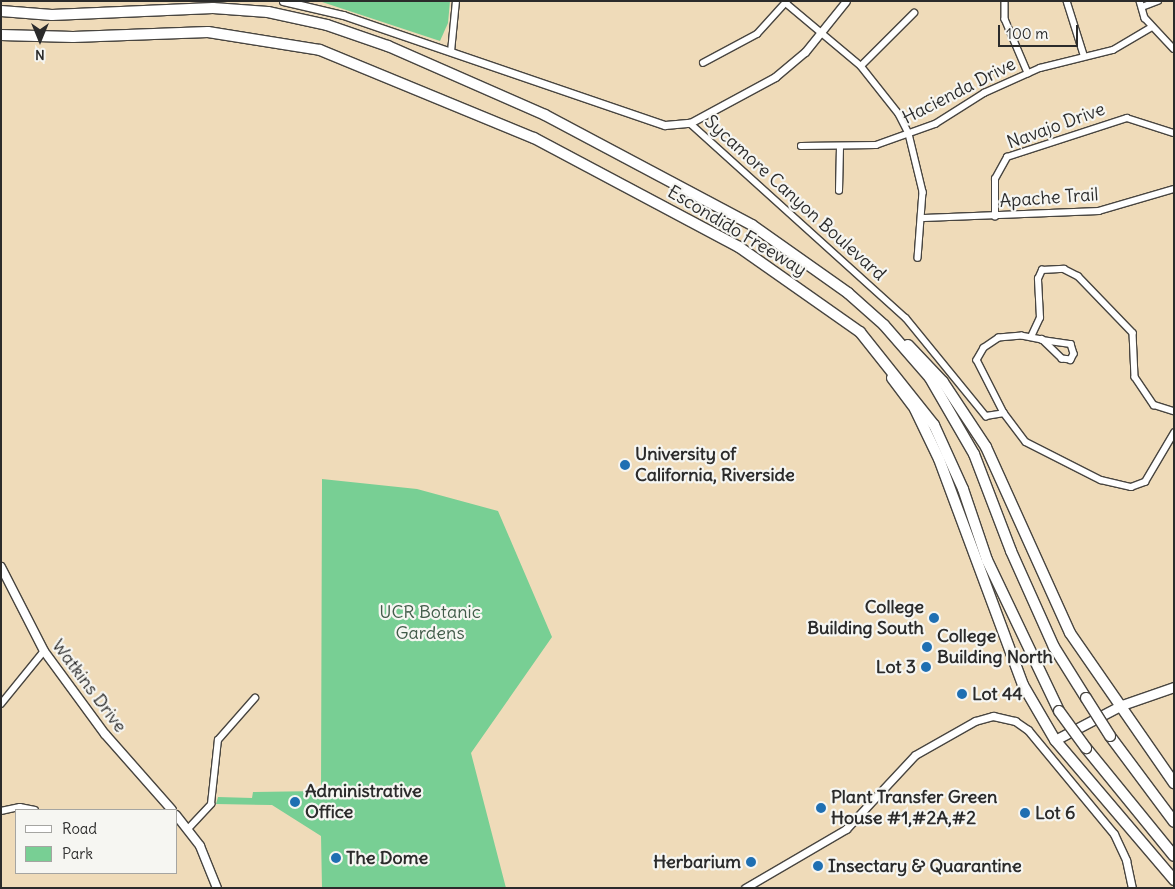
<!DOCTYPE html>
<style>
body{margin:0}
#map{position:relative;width:1175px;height:889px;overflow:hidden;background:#efdbb9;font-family:Delius,sans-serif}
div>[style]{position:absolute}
.green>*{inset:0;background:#78cf94}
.roads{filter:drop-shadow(1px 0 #484540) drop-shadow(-1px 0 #484540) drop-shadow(0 1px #484540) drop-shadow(0 -1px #484540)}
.minor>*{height:5.5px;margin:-2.75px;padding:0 2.75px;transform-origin:2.75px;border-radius:2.75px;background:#fff}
.tertiary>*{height:7px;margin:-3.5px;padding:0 3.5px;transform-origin:3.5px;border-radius:3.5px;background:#fff}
.secondary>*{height:8px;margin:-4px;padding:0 4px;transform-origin:4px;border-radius:4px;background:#fff}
.primary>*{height:9px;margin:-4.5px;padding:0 4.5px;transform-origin:4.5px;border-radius:4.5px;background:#fff}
.motorway>*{height:10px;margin:-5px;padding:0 5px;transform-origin:5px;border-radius:5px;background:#fff}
.bridges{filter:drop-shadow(1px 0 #484540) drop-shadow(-1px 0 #484540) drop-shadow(0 1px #484540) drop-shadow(0 -1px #484540)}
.motorway-bridge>*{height:10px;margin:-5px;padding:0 5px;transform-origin:5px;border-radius:5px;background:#fff}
.dots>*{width:14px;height:14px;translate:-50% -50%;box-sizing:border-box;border:2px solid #f6f6f2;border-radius:50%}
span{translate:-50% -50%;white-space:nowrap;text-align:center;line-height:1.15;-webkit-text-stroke:4.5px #f6f6f2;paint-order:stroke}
.street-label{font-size:18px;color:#2b2b2b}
.poi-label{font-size:18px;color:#2b2b2b;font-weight:700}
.left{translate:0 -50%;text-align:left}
.right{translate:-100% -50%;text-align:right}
.park-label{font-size:18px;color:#425c4a}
.frame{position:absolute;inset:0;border:2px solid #2b2b2b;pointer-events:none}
.legend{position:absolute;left:15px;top:809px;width:162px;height:65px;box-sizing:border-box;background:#f6f6f2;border:1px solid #a5a5a2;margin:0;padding:6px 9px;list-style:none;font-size:15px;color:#2b2b2b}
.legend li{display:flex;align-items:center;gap:10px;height:25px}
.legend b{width:25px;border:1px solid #a5a5a2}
.north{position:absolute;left:15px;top:15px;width:50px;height:50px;-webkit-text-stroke:4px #f6f6f2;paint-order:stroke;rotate:180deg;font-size:14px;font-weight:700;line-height:20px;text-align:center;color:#2b2b2b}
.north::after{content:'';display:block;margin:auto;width:18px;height:22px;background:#2b2b2b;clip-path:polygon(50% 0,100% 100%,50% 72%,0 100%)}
.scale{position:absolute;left:998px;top:25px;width:80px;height:22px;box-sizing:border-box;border:2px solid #2b2b2b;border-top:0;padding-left:6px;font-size:15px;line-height:18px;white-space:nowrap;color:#2b2b2b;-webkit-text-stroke:4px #f6f6f2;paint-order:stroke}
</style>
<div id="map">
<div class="green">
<i style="clip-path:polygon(319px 1px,450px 1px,448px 23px,440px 41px)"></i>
<i style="clip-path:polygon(322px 479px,417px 489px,498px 511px,552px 637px,471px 753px,506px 888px,322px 888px,321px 836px,272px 805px,216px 804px,218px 797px,252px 798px,253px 792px,321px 791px)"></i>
</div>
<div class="roads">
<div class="minor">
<i style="left:1005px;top:1px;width:18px;rotate:90deg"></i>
<i style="left:1005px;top:19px;width:59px;rotate:66.9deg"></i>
<i style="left:1067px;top:1px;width:57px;rotate:72.5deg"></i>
<i style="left:1140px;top:1px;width:18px;rotate:74deg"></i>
<i style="left:1145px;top:18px;width:42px;rotate:46.9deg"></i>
<i style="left:786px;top:3px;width:98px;rotate:40deg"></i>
<i style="left:861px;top:66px;width:61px;rotate:51.6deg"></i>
<i style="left:899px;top:114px;width:22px;rotate:63deg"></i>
<i style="left:909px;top:134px;width:60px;rotate:76.4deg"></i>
<i style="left:923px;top:192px;width:66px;rotate:94.3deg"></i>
<i style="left:1142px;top:7px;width:17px;rotate:-21deg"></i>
<i style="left:451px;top:52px;width:51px;rotate:-84.4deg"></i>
<i style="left:703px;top:63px;width:61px;rotate:-28.2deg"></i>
<i style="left:757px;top:34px;width:45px;rotate:-47.7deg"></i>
<i style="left:861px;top:66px;width:75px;rotate:-45deg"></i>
<i style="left:690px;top:123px;width:291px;rotate:42.1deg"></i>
<i style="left:906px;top:318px;width:127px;rotate:50.8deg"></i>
<i style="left:986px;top:416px;width:18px;rotate:-9deg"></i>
<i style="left:801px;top:146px;width:75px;rotate:-0.8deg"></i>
<i style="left:876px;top:145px;width:63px;rotate:-19.6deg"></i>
<i style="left:935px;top:124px;width:58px;rotate:-32.3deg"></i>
<i style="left:984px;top:93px;width:61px;rotate:-24.1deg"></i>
<i style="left:1040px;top:68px;width:75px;rotate:-13.9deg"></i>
<i style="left:1113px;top:50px;width:45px;rotate:-30.5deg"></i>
<i style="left:839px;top:191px;width:44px;rotate:-88.7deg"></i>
<i style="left:995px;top:217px;width:38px;rotate:-90deg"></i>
<i style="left:995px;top:179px;width:25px;rotate:-61deg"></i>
<i style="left:1007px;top:157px;width:126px;rotate:-18deg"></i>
<i style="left:1127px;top:118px;width:49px;rotate:17.7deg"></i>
<i style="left:924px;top:218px;width:175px;rotate:-2.3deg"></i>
<i style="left:1099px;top:211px;width:78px;rotate:-16.3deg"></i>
<i style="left:1031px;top:337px;width:21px;rotate:-65deg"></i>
<i style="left:1040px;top:318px;width:39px;rotate:-93deg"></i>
<i style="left:1038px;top:279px;width:10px;rotate:-66deg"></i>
<i style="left:1042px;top:270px;width:22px;rotate:-3deg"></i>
<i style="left:1064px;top:269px;width:16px;rotate:27deg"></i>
<i style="left:1078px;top:276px;width:79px;rotate:46deg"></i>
<i style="left:1133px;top:333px;width:44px;rotate:87.4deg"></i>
<i style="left:1135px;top:377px;width:34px;rotate:56deg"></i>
<i style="left:1154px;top:405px;width:21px;rotate:17deg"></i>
<i style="left:1042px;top:340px;width:29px;rotate:8deg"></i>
<i style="left:1071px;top:344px;width:10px;rotate:73deg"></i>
<i style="left:1074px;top:354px;width:7px;rotate:117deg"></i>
<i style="left:1071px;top:360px;width:9px;rotate:-174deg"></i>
<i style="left:1062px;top:359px;width:28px;rotate:-136deg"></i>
<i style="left:1042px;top:340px;width:20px;rotate:-169deg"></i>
<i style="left:1022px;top:336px;width:23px;rotate:175deg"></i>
<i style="left:999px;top:338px;width:18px;rotate:146deg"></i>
<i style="left:984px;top:348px;width:14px;rotate:120deg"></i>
<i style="left:977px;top:360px;width:59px;rotate:63deg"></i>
<i style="left:1004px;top:413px;width:36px;rotate:53deg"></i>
<i style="left:1026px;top:442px;width:84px;rotate:26.9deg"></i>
<i style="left:1101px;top:480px;width:31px;rotate:13deg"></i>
<i style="left:1131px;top:487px;width:15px;rotate:-20deg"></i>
<i style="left:1145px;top:482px;width:57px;rotate:-59.4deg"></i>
<i style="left:1px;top:704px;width:68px;rotate:-50.9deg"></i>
<i style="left:1px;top:811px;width:19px;rotate:-12deg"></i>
<i style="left:20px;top:807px;width:15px;rotate:11deg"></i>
<i style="left:188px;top:829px;width:34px;rotate:-47deg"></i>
<i style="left:211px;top:804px;width:64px;rotate:-83.8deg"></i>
<i style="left:218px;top:740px;width:56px;rotate:-48.6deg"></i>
</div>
<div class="tertiary">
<i style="left:283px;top:1px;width:62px;rotate:13.1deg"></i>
<i style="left:343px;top:15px;width:340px;rotate:18.9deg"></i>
<i style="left:665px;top:125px;width:25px;rotate:-5deg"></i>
<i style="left:690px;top:123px;width:97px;rotate:-28.4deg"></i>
<i style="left:775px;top:77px;width:39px;rotate:-40deg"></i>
<i style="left:805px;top:52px;width:65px;rotate:-51.2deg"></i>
<i style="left:745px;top:888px;width:117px;rotate:-30.3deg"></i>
<i style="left:846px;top:829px;width:101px;rotate:-47deg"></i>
<i style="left:915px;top:755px;width:69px;rotate:-29.5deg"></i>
<i style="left:975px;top:721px;width:19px;rotate:-16deg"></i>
<i style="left:993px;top:716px;width:23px;rotate:13deg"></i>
<i style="left:1015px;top:721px;width:16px;rotate:35deg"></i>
<i style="left:1028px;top:730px;width:135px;rotate:50.4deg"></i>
<i style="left:1114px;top:834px;width:29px;rotate:65deg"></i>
<i style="left:1126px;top:860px;width:29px;rotate:78deg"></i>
</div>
<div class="secondary">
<i style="left:1px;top:567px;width:94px;rotate:62.9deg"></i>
<i style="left:44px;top:651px;width:103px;rotate:53.7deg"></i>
<i style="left:105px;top:734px;width:101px;rotate:48.6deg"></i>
<i style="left:176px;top:815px;width:39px;rotate:52deg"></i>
<i style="left:200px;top:846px;width:45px;rotate:68deg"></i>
</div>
<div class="primary">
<i style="left:1055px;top:740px;width:76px;rotate:-27.6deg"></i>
<i style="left:1122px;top:705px;width:55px;rotate:-19.1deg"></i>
</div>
<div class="motorway">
<i style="left:1px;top:11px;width:51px;rotate:4.5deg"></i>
<i style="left:52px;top:15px;width:161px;rotate:-2.5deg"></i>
<i style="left:213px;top:8px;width:55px;rotate:4.2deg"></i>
<i style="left:268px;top:12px;width:60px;rotate:12.4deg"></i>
<i style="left:327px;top:25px;width:65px;rotate:19deg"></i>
<i style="left:388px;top:46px;width:171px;rotate:23.7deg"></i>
<i style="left:545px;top:115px;width:234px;rotate:28deg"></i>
<i style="left:752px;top:225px;width:118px;rotate:35.3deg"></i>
<i style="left:848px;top:293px;width:48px;rotate:41.6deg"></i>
<i style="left:884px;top:325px;width:70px;rotate:49deg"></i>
<i style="left:930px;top:378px;width:88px;rotate:59.9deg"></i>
<i style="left:974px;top:454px;width:104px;rotate:69.1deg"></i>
<i style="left:1011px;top:551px;width:105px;rotate:65.9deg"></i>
<i style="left:1054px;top:647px;width:60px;rotate:57.9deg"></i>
<i style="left:1px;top:35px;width:72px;rotate:1.6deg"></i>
<i style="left:73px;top:37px;width:135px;rotate:-2.1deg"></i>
<i style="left:208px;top:32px;width:113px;rotate:9.1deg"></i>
<i style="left:320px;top:50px;width:231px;rotate:22.4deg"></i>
<i style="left:534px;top:138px;width:232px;rotate:28deg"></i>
<i style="left:739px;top:247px;width:148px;rotate:35.1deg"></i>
<i style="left:860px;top:332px;width:119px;rotate:51.5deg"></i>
<i style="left:934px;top:425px;width:70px;rotate:65.6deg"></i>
<i style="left:963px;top:489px;width:75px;rotate:71.3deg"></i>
<i style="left:987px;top:560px;width:167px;rotate:64.5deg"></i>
<i style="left:908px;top:345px;width:51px;rotate:46.6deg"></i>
<i style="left:943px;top:382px;width:78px;rotate:56.5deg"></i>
<i style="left:986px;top:447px;width:204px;rotate:65.7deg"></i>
<i style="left:1070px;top:633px;width:183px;rotate:55.3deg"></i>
<i style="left:892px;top:378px;width:39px;rotate:53deg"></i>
<i style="left:915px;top:409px;width:55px;rotate:64.4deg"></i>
<i style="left:939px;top:459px;width:241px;rotate:69.6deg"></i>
<i style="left:1023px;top:685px;width:64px;rotate:59.8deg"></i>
<i style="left:1055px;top:740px;width:184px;rotate:49.6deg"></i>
<i style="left:1110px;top:736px;width:107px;rotate:53.3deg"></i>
<i style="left:1086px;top:748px;width:139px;rotate:50.8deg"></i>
</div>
</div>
<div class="bridges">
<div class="motorway-bridge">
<i style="left:1086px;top:698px;width:45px;rotate:57.7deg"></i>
<i style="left:1059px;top:711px;width:46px;rotate:53.9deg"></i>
</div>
</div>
<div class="dots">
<i style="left:625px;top:465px;background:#1f6fb2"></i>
<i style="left:934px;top:618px;background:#1f6fb2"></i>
<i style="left:927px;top:647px;background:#1f6fb2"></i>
<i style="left:926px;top:667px;background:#1f6fb2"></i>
<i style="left:962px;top:694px;background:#1f6fb2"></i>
<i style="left:295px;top:802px;background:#1f6fb2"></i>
<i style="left:821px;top:808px;background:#1f6fb2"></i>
<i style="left:1025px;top:813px;background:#1f6fb2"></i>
<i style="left:336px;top:858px;background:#1f6fb2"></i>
<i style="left:751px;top:862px;background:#1f6fb2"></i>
<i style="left:818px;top:866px;background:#1f6fb2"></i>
</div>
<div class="street-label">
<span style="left:959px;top:91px;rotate:-27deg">Hacienda Drive</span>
<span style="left:1056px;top:126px;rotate:-20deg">Navajo Drive</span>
<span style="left:795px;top:198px;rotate:42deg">Sycamore Canyon Boulevard</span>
<span style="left:1049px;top:198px;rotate:-4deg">Apache Trail</span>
<span style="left:737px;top:231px;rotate:31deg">Escondido Freeway</span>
<span style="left:89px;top:686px;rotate:53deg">Watkins Drive</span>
</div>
<div class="poi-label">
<span class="left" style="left:635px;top:465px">University of<br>California, Riverside</span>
<span class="right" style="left:924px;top:618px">College<br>Building South</span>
<span class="left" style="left:937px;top:647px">College<br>Building North</span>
<span class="right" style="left:916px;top:667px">Lot 3</span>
<span class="left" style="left:972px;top:694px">Lot 44</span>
<span class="left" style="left:305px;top:802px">Administrative<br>Office</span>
<span class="left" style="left:831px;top:808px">Plant Transfer Green<br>House #1,#2A,#2</span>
<span class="left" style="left:1035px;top:813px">Lot 6</span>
<span class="left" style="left:346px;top:858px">The Dome</span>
<span class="right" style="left:741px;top:862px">Herbarium</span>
<span class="left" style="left:828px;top:866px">Insectary &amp; Quarantine</span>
</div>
<div class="park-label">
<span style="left:430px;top:623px">UCR Botanic<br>Gardens</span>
</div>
<div class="frame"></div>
<ul class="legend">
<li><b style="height:6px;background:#fff"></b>Road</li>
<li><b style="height:14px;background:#78cf94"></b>Park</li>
</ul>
<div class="north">N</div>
<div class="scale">100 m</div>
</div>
